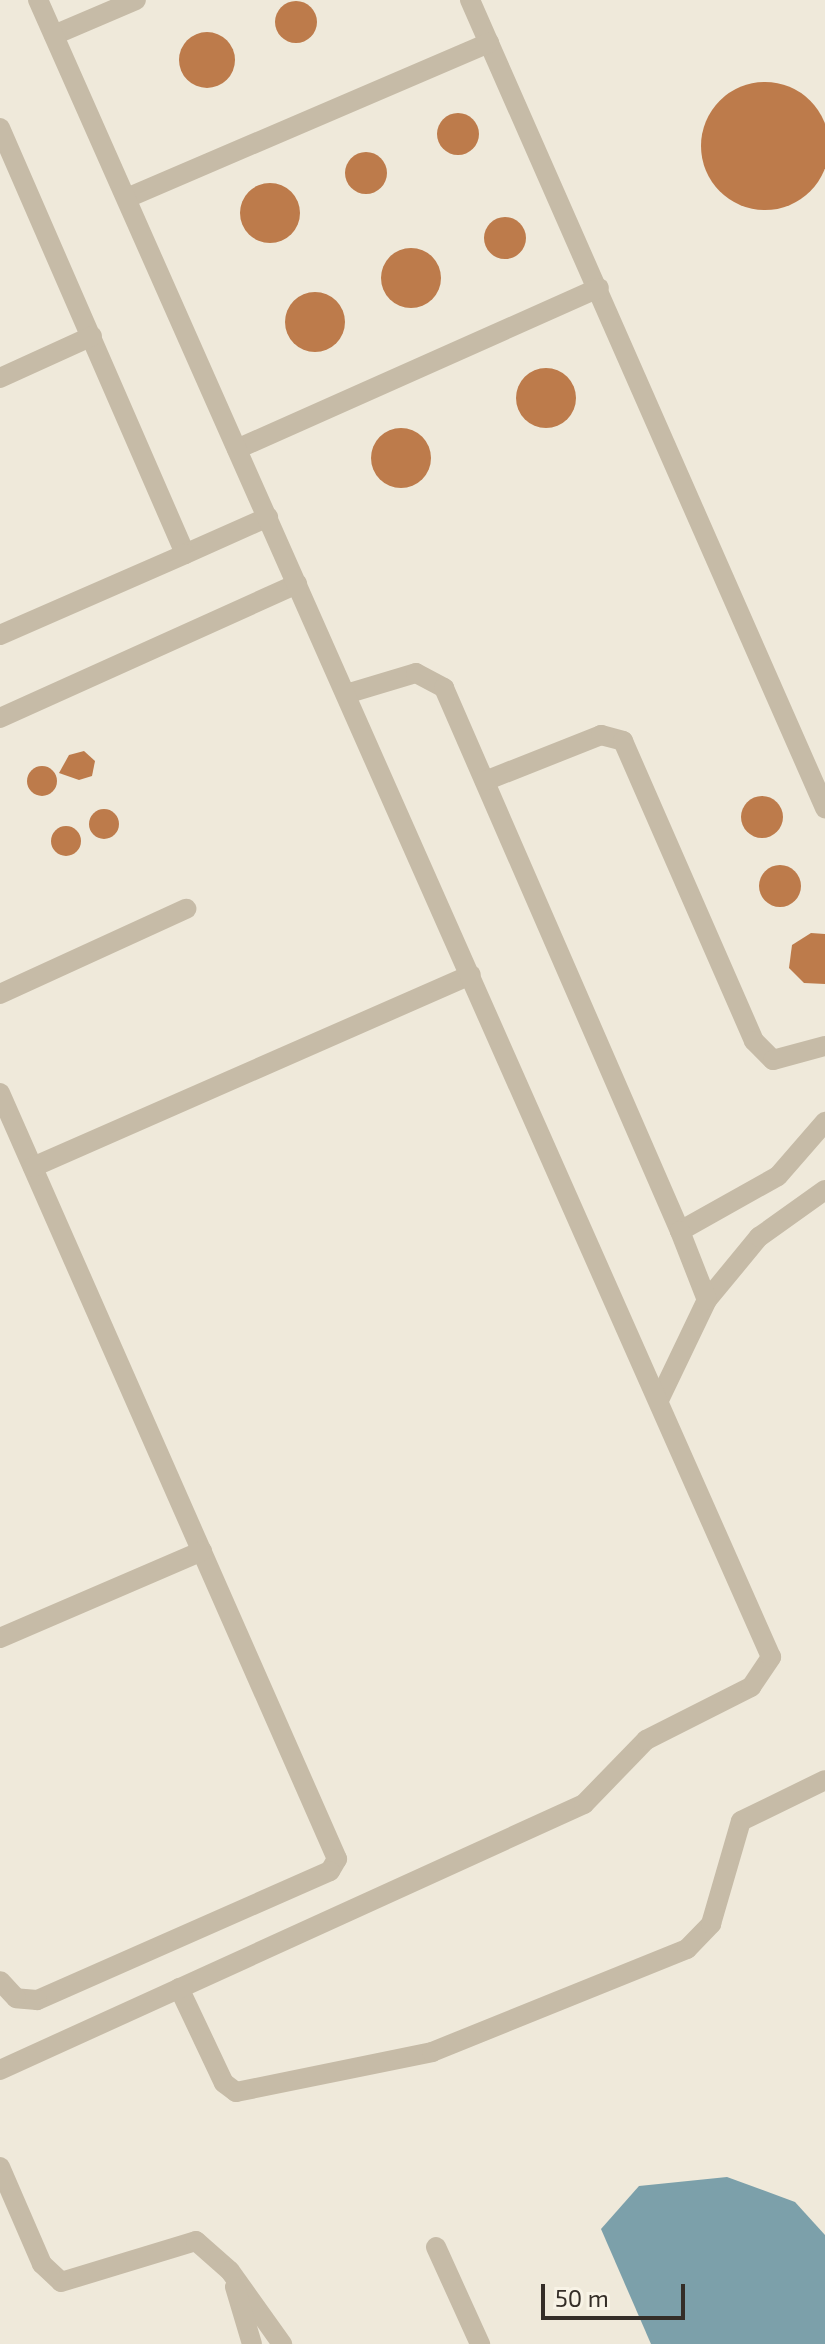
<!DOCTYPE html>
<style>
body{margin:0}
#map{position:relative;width:825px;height:2344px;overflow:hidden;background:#efe9da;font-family:"Exo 2",sans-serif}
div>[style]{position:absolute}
.water>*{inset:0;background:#7ca0aa}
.building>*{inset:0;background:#bd7b4b}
.round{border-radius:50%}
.minor>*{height:20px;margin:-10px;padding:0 10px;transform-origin:10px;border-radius:10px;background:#c6bba7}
span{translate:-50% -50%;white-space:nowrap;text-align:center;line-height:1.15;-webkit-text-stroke:6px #f8f3e6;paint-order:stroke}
.scale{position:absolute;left:541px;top:2284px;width:144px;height:36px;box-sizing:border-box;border:4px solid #342d27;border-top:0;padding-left:10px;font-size:24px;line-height:28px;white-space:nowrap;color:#342d27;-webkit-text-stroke:6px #f8f3e6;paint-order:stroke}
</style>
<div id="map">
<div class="water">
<i style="clip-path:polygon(727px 2177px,795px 2202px,825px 2235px,825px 2344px,651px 2344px,601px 2229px,639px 2186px)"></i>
</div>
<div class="building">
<i class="round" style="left:275px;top:1px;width:42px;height:42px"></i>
<i class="round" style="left:179px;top:32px;width:56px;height:56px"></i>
<i class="round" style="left:701px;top:82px;width:128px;height:128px"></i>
<i class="round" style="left:437px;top:113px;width:42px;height:42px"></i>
<i class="round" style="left:345px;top:152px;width:42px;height:42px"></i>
<i class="round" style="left:240px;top:183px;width:60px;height:60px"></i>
<i class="round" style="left:484px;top:217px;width:42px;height:42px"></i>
<i class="round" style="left:381px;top:248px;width:60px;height:60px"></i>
<i class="round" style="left:285px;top:292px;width:60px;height:60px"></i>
<i class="round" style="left:516px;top:368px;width:60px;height:60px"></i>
<i class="round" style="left:371px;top:428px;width:60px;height:60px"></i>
<i style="clip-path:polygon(84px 751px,95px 761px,92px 776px,79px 780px,59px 773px,69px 755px)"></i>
<i class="round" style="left:27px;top:766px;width:30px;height:30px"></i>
<i class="round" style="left:741px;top:796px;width:42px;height:42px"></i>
<i class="round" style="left:89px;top:809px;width:30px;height:30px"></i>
<i class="round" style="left:51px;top:826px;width:30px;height:30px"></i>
<i class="round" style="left:759px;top:865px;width:42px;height:42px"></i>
<i style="clip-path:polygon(811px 933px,825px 934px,825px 984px,804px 983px,789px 968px,792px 945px)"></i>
</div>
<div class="minor">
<i style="left:470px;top:0;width:883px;rotate:66.28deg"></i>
<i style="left:54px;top:35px;width:89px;rotate:-23.1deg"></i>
<i style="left:0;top:128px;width:464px;rotate:66.5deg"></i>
<i style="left:185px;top:554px;width:91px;rotate:-24deg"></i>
<i style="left:127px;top:198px;width:394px;rotate:-23.2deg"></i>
<i style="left:0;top:378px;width:101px;rotate:-24.5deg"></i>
<i style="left:237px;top:449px;width:396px;rotate:-24deg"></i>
<i style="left:0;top:635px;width:202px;rotate:-23.6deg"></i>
<i style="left:346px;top:694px;width:73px;rotate:-16.7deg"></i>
<i style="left:416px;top:673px;width:32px;rotate:28deg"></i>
<i style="left:444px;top:688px;width:592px;rotate:66.51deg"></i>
<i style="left:680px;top:1231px;width:112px;rotate:-29.3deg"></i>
<i style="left:778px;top:1176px;width:72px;rotate:-49deg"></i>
<i style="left:0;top:718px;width:326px;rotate:-24.3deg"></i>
<i style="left:485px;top:781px;width:125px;rotate:-21.6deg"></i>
<i style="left:601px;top:735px;width:23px;rotate:15deg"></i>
<i style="left:623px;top:741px;width:327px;rotate:66.4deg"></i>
<i style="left:754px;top:1041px;width:27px;rotate:45deg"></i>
<i style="left:773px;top:1060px;width:54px;rotate:-15.1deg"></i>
<i style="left:0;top:994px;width:205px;rotate:-24.6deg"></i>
<i style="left:0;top:1093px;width:837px;rotate:66.25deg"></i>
<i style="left:337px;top:1859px;width:14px;rotate:120deg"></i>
<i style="left:330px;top:1871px;width:320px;rotate:156.2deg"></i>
<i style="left:37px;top:2000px;width:21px;rotate:-175deg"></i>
<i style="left:16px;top:1998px;width:23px;rotate:-133deg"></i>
<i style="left:33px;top:1167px;width:478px;rotate:-23.7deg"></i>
<i style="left:707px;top:1300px;width:82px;rotate:-50.5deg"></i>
<i style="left:759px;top:1237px;width:81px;rotate:-35.5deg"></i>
<i style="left:659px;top:1400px;width:111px;rotate:-64.4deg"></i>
<i style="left:707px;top:1300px;width:74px;rotate:-111.4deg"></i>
<i style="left:0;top:1638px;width:220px;rotate:-23.3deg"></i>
<i style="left:179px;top:1988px;width:105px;rotate:64.7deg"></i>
<i style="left:224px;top:2083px;width:15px;rotate:37deg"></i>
<i style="left:236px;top:2092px;width:200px;rotate:-11.5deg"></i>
<i style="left:432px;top:2052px;width:275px;rotate:-22deg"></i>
<i style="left:687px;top:1949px;width:35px;rotate:-46deg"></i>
<i style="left:711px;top:1924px;width:107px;rotate:-73.8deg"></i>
<i style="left:741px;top:1821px;width:93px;rotate:-26deg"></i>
<i style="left:0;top:2070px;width:642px;rotate:-24.49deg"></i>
<i style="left:584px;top:1804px;width:89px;rotate:-45.9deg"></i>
<i style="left:646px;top:1740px;width:118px;rotate:-26.8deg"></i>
<i style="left:751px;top:1687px;width:36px;rotate:-56deg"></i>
<i style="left:771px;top:1657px;width:1812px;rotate:-113.86deg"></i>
<i style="left:0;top:2167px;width:106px;rotate:66.6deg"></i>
<i style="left:42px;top:2264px;width:26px;rotate:43deg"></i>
<i style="left:61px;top:2282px;width:141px;rotate:-16.9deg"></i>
<i style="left:196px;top:2241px;width:45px;rotate:41.4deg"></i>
<i style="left:230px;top:2271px;width:90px;rotate:54.5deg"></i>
<i style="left:436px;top:2247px;width:107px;rotate:65.6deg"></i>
<i style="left:235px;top:2287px;width:59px;rotate:73.4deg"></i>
</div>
<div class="scale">50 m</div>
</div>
